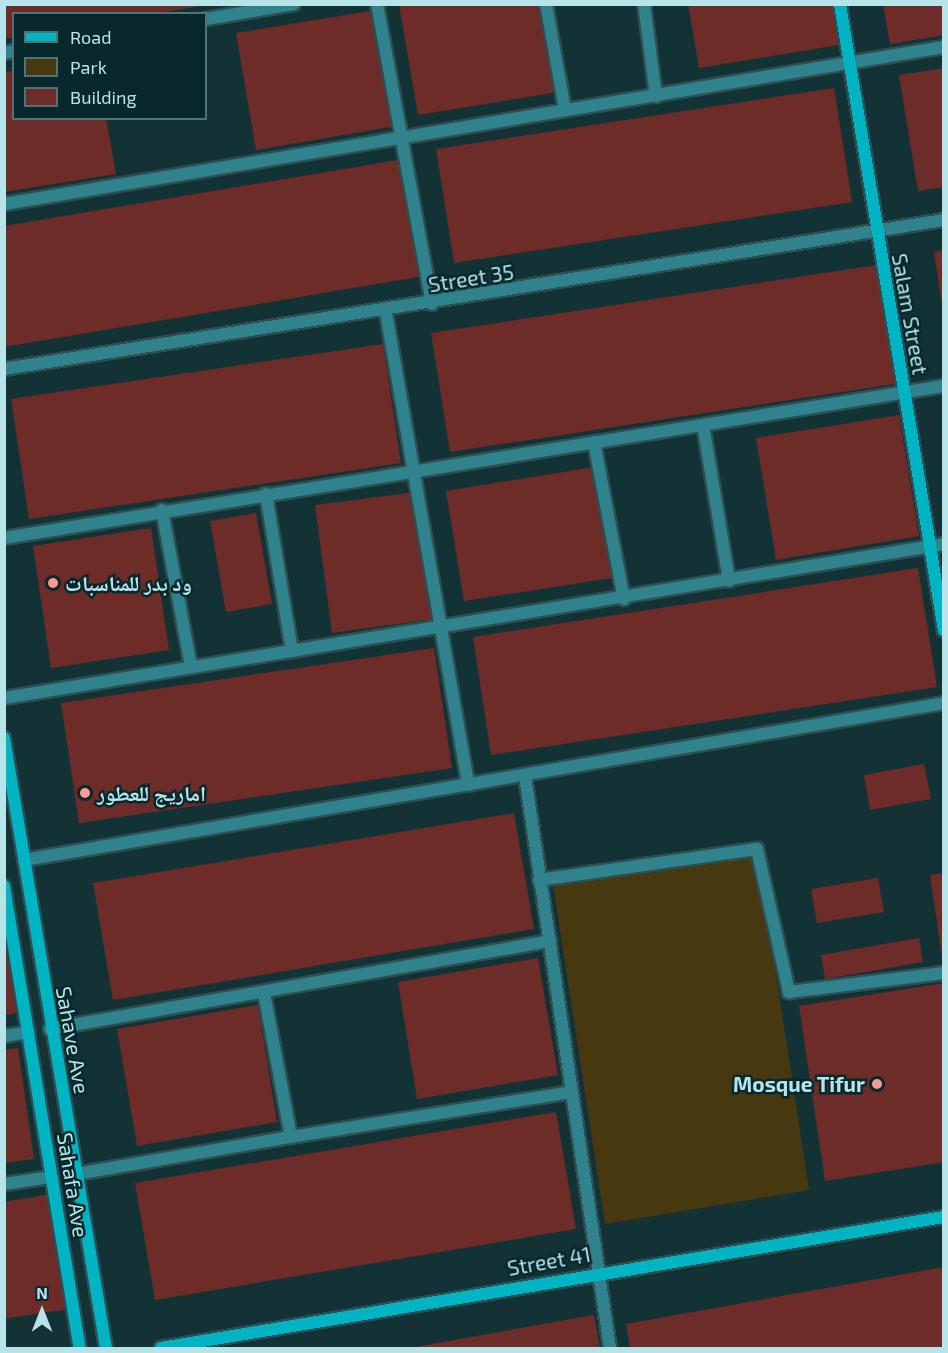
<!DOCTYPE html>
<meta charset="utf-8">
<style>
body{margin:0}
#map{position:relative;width:948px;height:1353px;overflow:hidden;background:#133236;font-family:"Exo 2","Noto Naskh Arabic",sans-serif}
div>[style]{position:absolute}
.green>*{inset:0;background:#483810}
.building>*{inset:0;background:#6d2c28}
.roads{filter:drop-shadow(2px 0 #2d4e53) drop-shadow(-2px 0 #2d4e53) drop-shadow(0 2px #2d4e53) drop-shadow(0 -2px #2d4e53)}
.street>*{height:12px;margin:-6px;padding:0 6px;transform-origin:6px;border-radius:6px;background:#30838d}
.secondary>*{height:12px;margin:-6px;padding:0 6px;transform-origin:6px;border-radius:6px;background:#00b4c4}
.dots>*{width:16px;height:16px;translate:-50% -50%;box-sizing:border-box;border:3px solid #08282c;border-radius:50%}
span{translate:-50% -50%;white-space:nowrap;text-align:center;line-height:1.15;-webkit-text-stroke:5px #08282c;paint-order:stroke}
.street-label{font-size:21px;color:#b7e4e9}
.poi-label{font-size:21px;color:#b7e4e9;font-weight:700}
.left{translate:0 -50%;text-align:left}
.right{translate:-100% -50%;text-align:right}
.frame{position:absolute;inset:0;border:6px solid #b7e4e9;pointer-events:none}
.legend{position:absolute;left:12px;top:12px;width:195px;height:108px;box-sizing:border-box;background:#08282c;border:2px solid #4e7378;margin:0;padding:8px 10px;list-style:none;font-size:18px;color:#b7e4e9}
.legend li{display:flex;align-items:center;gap:12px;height:30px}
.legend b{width:30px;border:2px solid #4e7378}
.north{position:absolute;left:12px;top:1281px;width:60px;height:60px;-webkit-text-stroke:4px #08282c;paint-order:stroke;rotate:0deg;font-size:16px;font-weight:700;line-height:24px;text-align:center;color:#b7e4e9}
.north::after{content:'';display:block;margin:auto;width:21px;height:27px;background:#b7e4e9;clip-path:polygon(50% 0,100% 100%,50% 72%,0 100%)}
</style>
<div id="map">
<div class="green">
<i style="clip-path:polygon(757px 850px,809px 1190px,605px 1224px,553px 884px)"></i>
</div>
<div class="building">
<i style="clip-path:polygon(4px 4px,200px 4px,201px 6px,154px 14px,14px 14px,14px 37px,4px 39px)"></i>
<i style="clip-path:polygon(399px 4px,543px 4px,558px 92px,418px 115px)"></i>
<i style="clip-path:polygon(688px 4px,832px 4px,839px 45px,699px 68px)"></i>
<i style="clip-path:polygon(883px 4px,944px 4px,944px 35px,890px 44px)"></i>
<i style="clip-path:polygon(376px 10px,396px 126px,256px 150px,236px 33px)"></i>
<i style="clip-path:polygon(944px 68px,944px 187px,918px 191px,899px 75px)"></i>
<i style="clip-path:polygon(14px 71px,14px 118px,106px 118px,116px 174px,4px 192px,4px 72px)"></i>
<i style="clip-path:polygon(834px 88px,852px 202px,454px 263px,436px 149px)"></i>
<i style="clip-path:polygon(404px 159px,424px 276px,4px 347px,4px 226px)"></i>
<i style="clip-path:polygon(944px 250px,944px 304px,942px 304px,934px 252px)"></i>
<i style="clip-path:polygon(877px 265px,895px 384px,450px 452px,431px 333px)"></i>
<i style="clip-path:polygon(383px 344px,401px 463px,29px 519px,11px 399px)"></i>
<i style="clip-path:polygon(899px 415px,919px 536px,776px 560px,756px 438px)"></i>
<i style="clip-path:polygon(594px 467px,612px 578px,464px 601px,446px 491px)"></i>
<i style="clip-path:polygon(417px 492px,434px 619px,332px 633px,315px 505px)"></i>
<i style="clip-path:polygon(256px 513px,272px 604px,226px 612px,210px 521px)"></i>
<i style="clip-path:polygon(151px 528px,169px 650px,51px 668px,33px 546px)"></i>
<i style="clip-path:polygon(918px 568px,937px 687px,491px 755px,473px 637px)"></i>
<i style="clip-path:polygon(434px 648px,452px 768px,79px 823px,61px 703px)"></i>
<i style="clip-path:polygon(924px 764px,931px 799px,870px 810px,864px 775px)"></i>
<i style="clip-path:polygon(514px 813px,534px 929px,113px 1000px,93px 883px)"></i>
<i style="clip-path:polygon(944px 873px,944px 956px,942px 956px,930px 875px)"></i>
<i style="clip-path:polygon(878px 878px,884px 912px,817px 923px,811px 889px)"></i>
<i style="clip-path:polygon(4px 917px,20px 1013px,4px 1015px)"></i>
<i style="clip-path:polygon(919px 938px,923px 962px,825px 979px,821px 955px)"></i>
<i style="clip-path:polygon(538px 958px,558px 1075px,417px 1099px,398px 982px)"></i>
<i style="clip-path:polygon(944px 983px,944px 1162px,825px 1181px,799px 1006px)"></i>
<i style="clip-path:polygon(258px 1005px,277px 1122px,137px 1146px,117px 1029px)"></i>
<i style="clip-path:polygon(18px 1048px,34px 1159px,4px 1163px,4px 1050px)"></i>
<i style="clip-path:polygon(556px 1112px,576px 1229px,155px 1300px,135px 1183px)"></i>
<i style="clip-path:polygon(50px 1194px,68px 1309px,4px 1319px,4px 1202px)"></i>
<i style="clip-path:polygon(944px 1267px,944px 1348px,630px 1348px,626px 1324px)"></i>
<i style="clip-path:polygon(594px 1315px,600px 1348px,415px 1348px,415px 1347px)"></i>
</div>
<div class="roads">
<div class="street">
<i style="left:377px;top:4px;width:305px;rotate:79.6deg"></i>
<i style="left:546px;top:4px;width:108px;rotate:79.8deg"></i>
<i style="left:644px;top:4px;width:93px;rotate:82.6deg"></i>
<i style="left:206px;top:19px;width:89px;rotate:-9.7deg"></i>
<i style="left:4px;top:53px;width:10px;rotate:-11deg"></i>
<i style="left:4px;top:204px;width:953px;rotate:-9.48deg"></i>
<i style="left:386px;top:313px;width:479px;rotate:80.1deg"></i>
<i style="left:4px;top:369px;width:952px;rotate:-9.01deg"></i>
<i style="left:703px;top:425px;width:158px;rotate:80.5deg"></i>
<i style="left:594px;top:442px;width:160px;rotate:79.2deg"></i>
<i style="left:266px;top:494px;width:159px;rotate:80.6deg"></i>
<i style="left:162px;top:510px;width:160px;rotate:79.5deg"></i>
<i style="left:4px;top:538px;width:952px;rotate:-9.19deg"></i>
<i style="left:4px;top:698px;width:953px;rotate:-9.3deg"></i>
<i style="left:525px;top:776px;width:578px;rotate:81.55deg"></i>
<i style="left:24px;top:860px;width:933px;rotate:-9.68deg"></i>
<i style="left:539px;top:880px;width:220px;rotate:-8.1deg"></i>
<i style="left:757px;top:849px;width:147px;rotate:77.4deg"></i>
<i style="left:789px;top:992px;width:156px;rotate:-7deg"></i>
<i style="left:50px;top:1029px;width:508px;rotate:-9.98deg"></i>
<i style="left:4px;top:1036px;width:25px;rotate:-9deg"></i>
<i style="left:291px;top:1137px;width:284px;rotate:-9.1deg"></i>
<i style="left:76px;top:1174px;width:218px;rotate:-9.8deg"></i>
<i style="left:291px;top:1137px;width:147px;rotate:-100.6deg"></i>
<i style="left:4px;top:1184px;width:48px;rotate:-8.5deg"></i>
</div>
<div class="secondary">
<i style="left:840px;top:4px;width:635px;rotate:80.57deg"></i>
<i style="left:4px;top:738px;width:618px;rotate:80.51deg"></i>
<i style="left:4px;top:886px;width:468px;rotate:80.7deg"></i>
<i style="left:161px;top:1348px;width:794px;rotate:-9.5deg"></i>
</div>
</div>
<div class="dots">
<i style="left:53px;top:583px;background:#f59c93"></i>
<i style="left:85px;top:793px;background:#f59c93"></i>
<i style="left:877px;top:1084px;background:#f59c93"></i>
</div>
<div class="street-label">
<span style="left:471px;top:278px;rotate:-9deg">Street 35</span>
<span style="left:910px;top:314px;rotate:80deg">Salam Street</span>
<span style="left:73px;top:1040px;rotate:80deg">Sahave Ave</span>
<span style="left:73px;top:1185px;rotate:81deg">Sahafa Ave</span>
<span style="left:549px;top:1261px;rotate:-10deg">Street 41</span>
</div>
<div class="poi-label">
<span class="left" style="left:65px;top:583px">ود بدر للمناسبات</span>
<span class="left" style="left:97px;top:793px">اماريج للعطور</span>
<span class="right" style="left:865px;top:1084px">Mosque Tifur</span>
</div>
<div class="frame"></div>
<ul class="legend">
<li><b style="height:8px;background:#00b4c4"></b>Road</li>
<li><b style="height:16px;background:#483810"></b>Park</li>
<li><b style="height:16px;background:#6d2c28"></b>Building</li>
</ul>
<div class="north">N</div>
</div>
